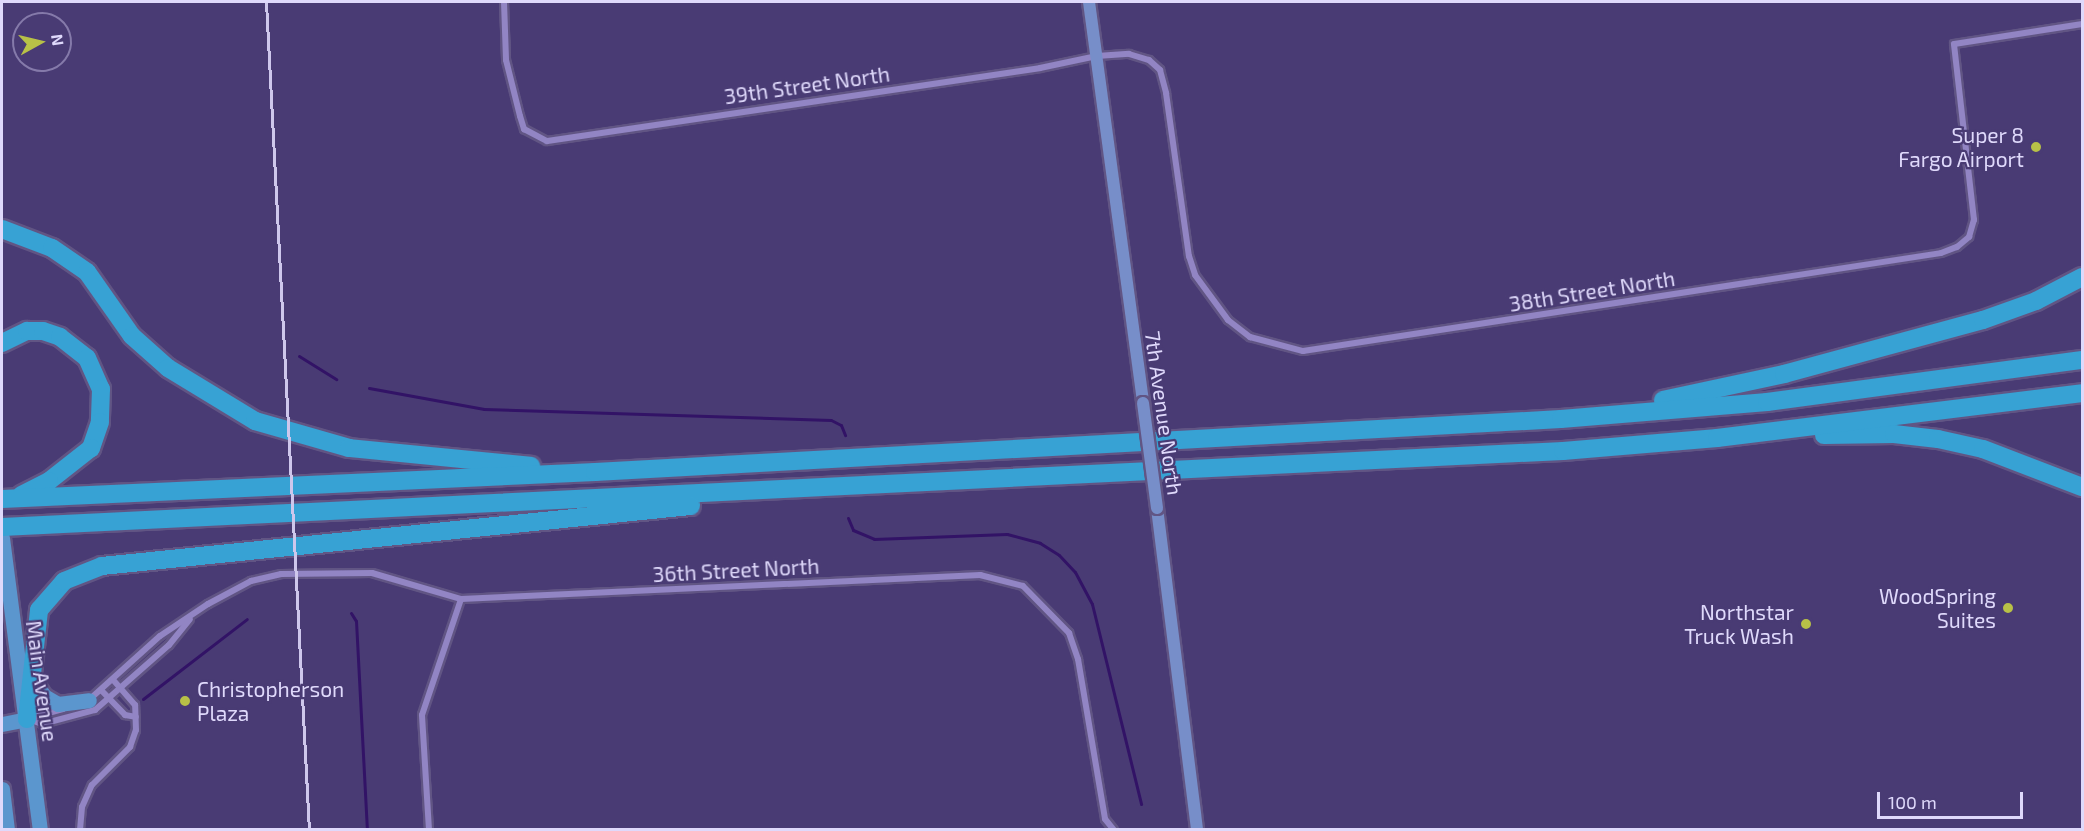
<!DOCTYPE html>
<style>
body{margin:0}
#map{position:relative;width:2084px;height:831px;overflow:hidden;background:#493b74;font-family:"Exo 2",sans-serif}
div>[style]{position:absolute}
.stream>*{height:3px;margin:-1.5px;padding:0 1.5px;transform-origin:1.5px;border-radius:1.5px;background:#321366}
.roads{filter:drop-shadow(2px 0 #615584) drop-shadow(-2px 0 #615584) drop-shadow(0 2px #615584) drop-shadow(0 -2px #615584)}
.street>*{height:6px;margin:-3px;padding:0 3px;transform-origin:3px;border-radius:3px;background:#9285c4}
.secondary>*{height:12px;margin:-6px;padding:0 6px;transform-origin:6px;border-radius:6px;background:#778ec9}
.primary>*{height:15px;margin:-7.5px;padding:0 7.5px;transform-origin:7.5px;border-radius:7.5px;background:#5b96ce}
.highway>*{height:18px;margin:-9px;padding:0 9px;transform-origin:9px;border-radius:9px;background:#37a2d4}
.rail>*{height:3px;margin:-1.5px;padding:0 1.5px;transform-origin:1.5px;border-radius:1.5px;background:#cec7ec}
.bridges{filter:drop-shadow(2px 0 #615584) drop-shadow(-2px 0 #615584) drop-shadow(0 2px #615584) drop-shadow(0 -2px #615584)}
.secondary-bridge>*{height:12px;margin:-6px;padding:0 6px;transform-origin:6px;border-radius:6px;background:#778ec9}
.dots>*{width:16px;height:16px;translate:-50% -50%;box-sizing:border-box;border:3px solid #493b74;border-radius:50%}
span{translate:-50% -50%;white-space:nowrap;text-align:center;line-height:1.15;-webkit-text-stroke:4.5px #493b74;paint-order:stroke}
.street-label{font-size:21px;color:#dfd9fb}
.poi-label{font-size:21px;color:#dfd9fb}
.right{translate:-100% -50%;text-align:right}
.left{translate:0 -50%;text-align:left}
.frame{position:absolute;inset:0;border:3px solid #dfd9fb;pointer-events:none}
.north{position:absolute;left:12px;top:12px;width:60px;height:60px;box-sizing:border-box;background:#493b74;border:2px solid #857aaa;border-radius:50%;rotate:82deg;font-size:16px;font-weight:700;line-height:24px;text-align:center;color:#dfd9fb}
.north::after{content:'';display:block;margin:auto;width:21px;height:27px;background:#b8c147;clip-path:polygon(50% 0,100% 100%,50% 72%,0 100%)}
.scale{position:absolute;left:1877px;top:792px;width:146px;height:27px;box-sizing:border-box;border:3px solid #dfd9fb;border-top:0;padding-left:8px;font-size:18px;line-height:21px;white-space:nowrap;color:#dfd9fb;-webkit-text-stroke:4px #493b74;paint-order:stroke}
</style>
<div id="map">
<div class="stream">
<i style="left:299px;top:356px;width:44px;rotate:31.9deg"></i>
<i style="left:369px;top:388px;width:117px;rotate:10.3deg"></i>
<i style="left:484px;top:409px;width:347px;rotate:1.8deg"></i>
<i style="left:831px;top:420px;width:11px;rotate:27deg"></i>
<i style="left:841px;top:425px;width:11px;rotate:68deg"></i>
<i style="left:848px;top:518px;width:13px;rotate:67deg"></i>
<i style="left:853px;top:530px;width:23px;rotate:23deg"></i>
<i style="left:874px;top:539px;width:133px;rotate:-2.2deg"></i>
<i style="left:1007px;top:534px;width:34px;rotate:15deg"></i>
<i style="left:1040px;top:543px;width:22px;rotate:32deg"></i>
<i style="left:1059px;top:555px;width:23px;rotate:47deg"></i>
<i style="left:1075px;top:572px;width:36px;rotate:62deg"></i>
<i style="left:1092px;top:604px;width:206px;rotate:76.2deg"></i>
<i style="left:351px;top:613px;width:9px;rotate:58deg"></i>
<i style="left:356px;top:621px;width:209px;rotate:87deg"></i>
<i style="left:143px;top:699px;width:131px;rotate:-37.6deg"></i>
</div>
<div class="roads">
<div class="street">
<i style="left:504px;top:2px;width:58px;rotate:88deg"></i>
<i style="left:506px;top:60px;width:58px;rotate:76deg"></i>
<i style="left:520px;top:116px;width:14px;rotate:73deg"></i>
<i style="left:524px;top:129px;width:26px;rotate:28deg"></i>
<i style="left:547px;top:141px;width:498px;rotate:-8.4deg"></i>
<i style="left:1040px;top:68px;width:58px;rotate:-11.9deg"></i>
<i style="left:1097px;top:56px;width:32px;rotate:-4deg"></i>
<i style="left:1129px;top:54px;width:21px;rotate:17deg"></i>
<i style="left:1149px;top:60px;width:15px;rotate:42deg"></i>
<i style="left:1160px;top:70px;width:24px;rotate:75deg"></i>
<i style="left:1166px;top:93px;width:165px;rotate:82deg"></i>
<i style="left:1189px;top:256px;width:20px;rotate:72deg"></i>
<i style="left:1195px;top:275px;width:56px;rotate:53.7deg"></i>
<i style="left:1228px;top:320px;width:28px;rotate:38deg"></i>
<i style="left:1250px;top:337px;width:55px;rotate:14.8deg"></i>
<i style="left:1303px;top:351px;width:645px;rotate:-8.73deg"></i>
<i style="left:1941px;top:253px;width:17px;rotate:-21deg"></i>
<i style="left:1957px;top:247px;width:16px;rotate:-40deg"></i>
<i style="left:1969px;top:237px;width:18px;rotate:-74deg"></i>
<i style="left:1974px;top:220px;width:177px;rotate:-96.5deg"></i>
<i style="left:1954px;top:44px;width:130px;rotate:-8.9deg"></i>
<i style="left:101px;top:690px;width:35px;rotate:46deg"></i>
<i style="left:125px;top:715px;width:11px;rotate:10deg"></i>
<i style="left:90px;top:699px;width:94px;rotate:-42deg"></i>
<i style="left:160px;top:636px;width:58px;rotate:-33.7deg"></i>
<i style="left:208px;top:604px;width:49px;rotate:-28.1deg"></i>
<i style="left:251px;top:581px;width:31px;rotate:-13deg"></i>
<i style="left:281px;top:574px;width:91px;rotate:-0.6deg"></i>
<i style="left:372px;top:573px;width:93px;rotate:16.3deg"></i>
<i style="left:461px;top:599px;width:520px;rotate:-2.65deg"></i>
<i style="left:980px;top:575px;width:44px;rotate:14.3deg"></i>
<i style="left:1023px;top:586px;width:66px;rotate:45.6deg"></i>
<i style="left:1069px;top:633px;width:28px;rotate:71deg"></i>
<i style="left:1078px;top:659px;width:162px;rotate:80.4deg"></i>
<i style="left:1105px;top:819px;width:14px;rotate:51deg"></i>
<i style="left:30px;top:718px;width:34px;rotate:-15deg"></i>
<i style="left:30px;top:720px;width:13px;rotate:18deg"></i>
<i style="left:42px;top:724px;width:55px;rotate:-14.8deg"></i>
<i style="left:95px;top:710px;width:98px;rotate:-41.3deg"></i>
<i style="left:169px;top:645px;width:33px;rotate:-51deg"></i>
<i style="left:80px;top:830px;width:23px;rotate:-85deg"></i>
<i style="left:82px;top:807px;width:24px;rotate:-66deg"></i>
<i style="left:92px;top:785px;width:54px;rotate:-45deg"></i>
<i style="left:130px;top:747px;width:18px;rotate:-71deg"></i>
<i style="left:136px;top:730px;width:25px;rotate:-92deg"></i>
<i style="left:135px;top:705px;width:33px;rotate:-131deg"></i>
<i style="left:429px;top:830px;width:115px;rotate:-93.5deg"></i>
<i style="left:422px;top:715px;width:122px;rotate:-71.4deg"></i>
</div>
<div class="secondary">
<i style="left:1089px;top:2px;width:405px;rotate:82.3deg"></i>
<i style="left:1157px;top:508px;width:324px;rotate:82.9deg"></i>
</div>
<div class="primary">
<i style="left:2px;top:538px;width:294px;rotate:82.6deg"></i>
<i style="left:29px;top:673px;width:27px;rotate:57deg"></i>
<i style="left:44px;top:696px;width:16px;rotate:30deg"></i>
<i style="left:58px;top:704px;width:31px;rotate:-7deg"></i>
<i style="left:2px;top:724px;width:25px;rotate:-11deg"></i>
<i style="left:2px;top:789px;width:41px;rotate:83deg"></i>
</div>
<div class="highway">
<i style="left:2px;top:229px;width:53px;rotate:20.8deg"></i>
<i style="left:52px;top:248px;width:42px;rotate:34.4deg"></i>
<i style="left:87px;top:272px;width:78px;rotate:54.9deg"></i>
<i style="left:132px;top:336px;width:48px;rotate:41.6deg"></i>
<i style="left:168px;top:368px;width:102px;rotate:31.3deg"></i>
<i style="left:255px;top:421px;width:98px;rotate:16deg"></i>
<i style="left:349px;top:448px;width:183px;rotate:5.6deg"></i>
<i style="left:2px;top:343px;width:28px;rotate:-26deg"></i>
<i style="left:27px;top:331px;width:16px"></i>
<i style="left:43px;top:331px;width:18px;rotate:19deg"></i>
<i style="left:60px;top:337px;width:34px;rotate:38deg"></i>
<i style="left:87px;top:358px;width:34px;rotate:66deg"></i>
<i style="left:101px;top:389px;width:33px;rotate:92deg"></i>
<i style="left:100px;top:422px;width:28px;rotate:109deg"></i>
<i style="left:91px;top:448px;width:53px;rotate:141.8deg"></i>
<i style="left:49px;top:481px;width:31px;rotate:153deg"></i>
<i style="left:1663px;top:400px;width:124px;rotate:-12.1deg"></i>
<i style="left:1784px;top:374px;width:206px;rotate:-15.2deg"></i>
<i style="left:1983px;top:320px;width:56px;rotate:-19.7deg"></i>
<i style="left:2036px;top:301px;width:52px;rotate:-27.6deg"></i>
<i style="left:1824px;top:435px;width:70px;rotate:-0.8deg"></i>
<i style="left:1894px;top:434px;width:44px;rotate:6.5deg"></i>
<i style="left:1938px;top:439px;width:46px;rotate:12.5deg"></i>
<i style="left:1983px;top:449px;width:106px;rotate:21deg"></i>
<i style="left:2px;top:499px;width:594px;rotate:-2.61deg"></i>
<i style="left:595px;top:472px;width:967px;rotate:-3.14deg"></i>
<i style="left:1561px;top:419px;width:207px;rotate:-4.7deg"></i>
<i style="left:1767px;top:402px;width:318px;rotate:-7.6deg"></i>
<i style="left:2px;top:527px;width:1563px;rotate:-2.79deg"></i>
<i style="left:1563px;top:451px;width:155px;rotate:-4.8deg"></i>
<i style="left:1717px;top:438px;width:368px;rotate:-7deg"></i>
<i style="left:27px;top:719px;width:110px;rotate:-83.7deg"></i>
<i style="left:39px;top:610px;width:38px;rotate:-49deg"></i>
<i style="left:64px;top:581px;width:41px;rotate:-21.5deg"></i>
<i style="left:102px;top:566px;width:592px;rotate:-5.82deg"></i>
</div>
</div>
<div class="rail">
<i style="left:266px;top:2px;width:829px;rotate:87.03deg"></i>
</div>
<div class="bridges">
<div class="secondary-bridge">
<i style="left:1143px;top:403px;width:106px;rotate:82.4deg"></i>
</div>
</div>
<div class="dots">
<i style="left:2036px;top:147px;background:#b8c147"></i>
<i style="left:2008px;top:608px;background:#b8c147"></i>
<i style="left:1806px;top:624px;background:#b8c147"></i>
<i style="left:185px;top:701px;background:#b8c147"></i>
</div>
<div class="street-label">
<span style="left:807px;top:85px;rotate:-8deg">39th Street North</span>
<span style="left:1592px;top:291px;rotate:-9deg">38th Street North</span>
<span style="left:1164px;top:413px;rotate:82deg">7th Avenue North</span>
<span style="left:736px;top:570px;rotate:-3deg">36th Street North</span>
<span style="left:42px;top:681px;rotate:82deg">Main Avenue</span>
</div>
<div class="poi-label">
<span class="right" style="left:2024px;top:147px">Super 8<br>Fargo Airport</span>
<span class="right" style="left:1996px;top:608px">WoodSpring<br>Suites</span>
<span class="right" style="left:1794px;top:624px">Northstar<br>Truck Wash</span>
<span class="left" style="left:197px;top:701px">Christopherson<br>Plaza</span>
</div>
<div class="frame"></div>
<div class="north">N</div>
<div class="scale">100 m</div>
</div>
